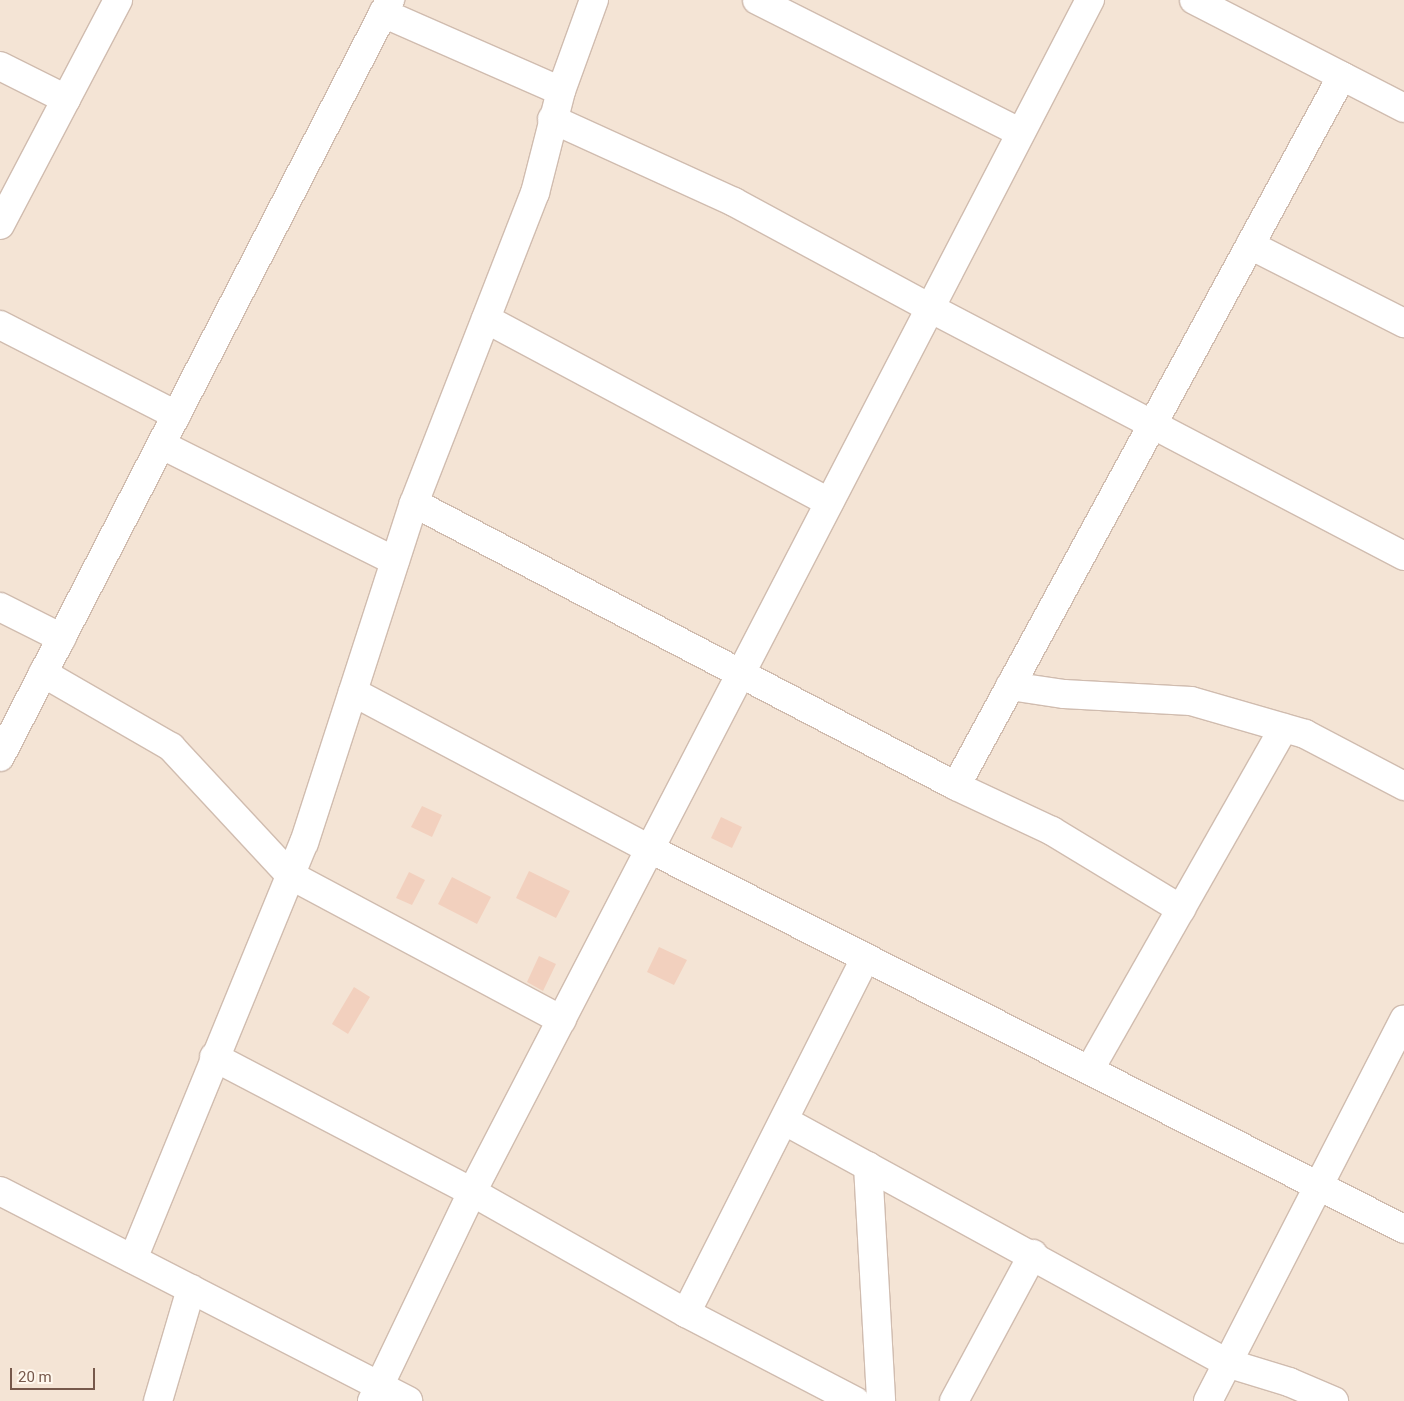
<!DOCTYPE html>
<style>
body{margin:0}
#map{position:relative;width:1404px;height:1401px;overflow:hidden;background:#fcf3e6;font-family:Roboto,sans-serif}
div>[style]{position:absolute}
.residential>*{inset:0;background:#f4e4d5}
.building>*{inset:0;background:#f2d0be}
.roads{filter:drop-shadow(1px 0 #d0bcaf) drop-shadow(-1px 0 #d0bcaf) drop-shadow(0 1px #d0bcaf) drop-shadow(0 -1px #d0bcaf)}
.minor>*{height:28px;margin:-14px;padding:0 14px;transform-origin:14px;border-radius:14px;background:#fff}
.tertiary>*{height:28px;margin:-14px;padding:0 14px;transform-origin:14px;border-radius:14px;background:#fff}
span{translate:-50% -50%;white-space:nowrap;text-align:center;line-height:1.15;-webkit-text-stroke:4.5px #fff7ed;paint-order:stroke}
.scale{position:absolute;left:10px;top:1368px;width:85px;height:22px;box-sizing:border-box;border:2px solid #76584b;border-top:0;padding-left:6px;font-size:15px;line-height:18px;white-space:nowrap;color:#76584b;-webkit-text-stroke:4px #fff7ed;paint-order:stroke}
</style>
<div id="map">
<div class="residential">
<i style="clip-path:polygon(0 0,1404px 0,1404px 1401px,0 1401px)"></i>
</div>
<div class="building">
<i style="clip-path:polygon(422px 806px,442px 815px,432px 837px,411px 827px)"></i>
<i style="clip-path:polygon(721px 817px,742px 827px,732px 848px,711px 838px)"></i>
<i style="clip-path:polygon(529px 871px,570px 891px,556px 918px,516px 898px)"></i>
<i style="clip-path:polygon(409px 872px,425px 880px,412px 905px,396px 898px)"></i>
<i style="clip-path:polygon(452px 877px,491px 897px,477px 924px,438px 904px)"></i>
<i style="clip-path:polygon(659px 947px,687px 960px,674px 985px,647px 972px)"></i>
<i style="clip-path:polygon(539px 956px,556px 964px,543px 991px,527px 982px)"></i>
<i style="clip-path:polygon(354px 987px,370px 997px,348px 1034px,332px 1024px)"></i>
</div>
<div class="roads">
<div class="minor">
<i style="left:757px;top:0;width:294px;rotate:26.7deg"></i>
<i style="left:1194px;top:0;width:236px;rotate:27.2deg"></i>
<i style="left:383px;top:13px;width:194px;rotate:23.7deg"></i>
<i style="left:0;top:66px;width:74px;rotate:26.6deg"></i>
<i style="left:552px;top:119px;width:200px;rotate:24.5deg"></i>
<i style="left:734px;top:202px;width:221px;rotate:28.4deg"></i>
<i style="left:928px;top:307px;width:537px;rotate:27.61deg"></i>
<i style="left:0;top:225px;width:254px;rotate:-62.3deg"></i>
<i style="left:1250px;top:245px;width:173px;rotate:26.9deg"></i>
<i style="left:486px;top:319px;width:389px;rotate:28.1deg"></i>
<i style="left:0;top:325px;width:198px;rotate:27.1deg"></i>
<i style="left:162px;top:445px;width:260px;rotate:26.5deg"></i>
<i style="left:414px;top:503px;width:611px;rotate:27.57deg"></i>
<i style="left:956px;top:786px;width:106px;rotate:25.1deg"></i>
<i style="left:1052px;top:831px;width:151px;rotate:31.2deg"></i>
<i style="left:0;top:607px;width:69px;rotate:26.6deg"></i>
<i style="left:43px;top:673px;width:148px;rotate:30deg"></i>
<i style="left:171px;top:747px;width:175px;rotate:47.1deg"></i>
<i style="left:290px;top:875px;width:308px;rotate:28.1deg"></i>
<i style="left:1010px;top:686px;width:55px;rotate:8.4deg"></i>
<i style="left:1064px;top:694px;width:127px;rotate:3.2deg"></i>
<i style="left:1191px;top:701px;width:119px;rotate:16.1deg"></i>
<i style="left:1305px;top:734px;width:112px;rotate:27.7deg"></i>
<i style="left:353px;top:692px;width:336px;rotate:27.9deg"></i>
<i style="left:650px;top:849px;width:844px;rotate:26.75deg"></i>
<i style="left:956px;top:786px;width:808px;rotate:-61.47deg"></i>
<i style="left:214px;top:1057px;width:291px;rotate:27.6deg"></i>
<i style="left:472px;top:1192px;width:246px;rotate:29.5deg"></i>
<i style="left:686px;top:1313px;width:191px;rotate:27.5deg"></i>
<i style="left:1090px;top:1069px;width:392px;rotate:-60.4deg"></i>
<i style="left:785px;top:1121px;width:504px;rotate:28.7deg"></i>
<i style="left:1227px;top:1363px;width:65px;rotate:17deg"></i>
<i style="left:1289px;top:1382px;width:49px;rotate:22.9deg"></i>
<i style="left:868px;top:1166px;width:235px;rotate:86.8deg"></i>
<i style="left:0;top:1191px;width:459px;rotate:27.2deg"></i>
<i style="left:133px;top:1259px;width:450px;rotate:-67.7deg"></i>
<i style="left:304px;top:843px;width:357px;rotate:-72.1deg"></i>
<i style="left:414px;top:503px;width:333px;rotate:-68.7deg"></i>
<i style="left:535px;top:193px;width:105px;rotate:-75.7deg"></i>
<i style="left:561px;top:91px;width:97px;rotate:-70.1deg"></i>
<i style="left:686px;top:1313px;width:398px;rotate:-63.2deg"></i>
<i style="left:158px;top:1401px;width:117px;rotate:-73.6deg"></i>
<i style="left:372px;top:1401px;width:232px;rotate:-64.4deg"></i>
<i style="left:472px;top:1192px;width:1343px;rotate:-62.6deg"></i>
<i style="left:954px;top:1401px;width:167px;rotate:-61.7deg"></i>
<i style="left:1208px;top:1401px;width:429px;rotate:-62.8deg"></i>
</div>
<div class="tertiary">
<i style="left:0;top:757px;width:852px;rotate:-62.74deg"></i>
</div>
</div>
<div class="scale">20 m</div>
</div>
